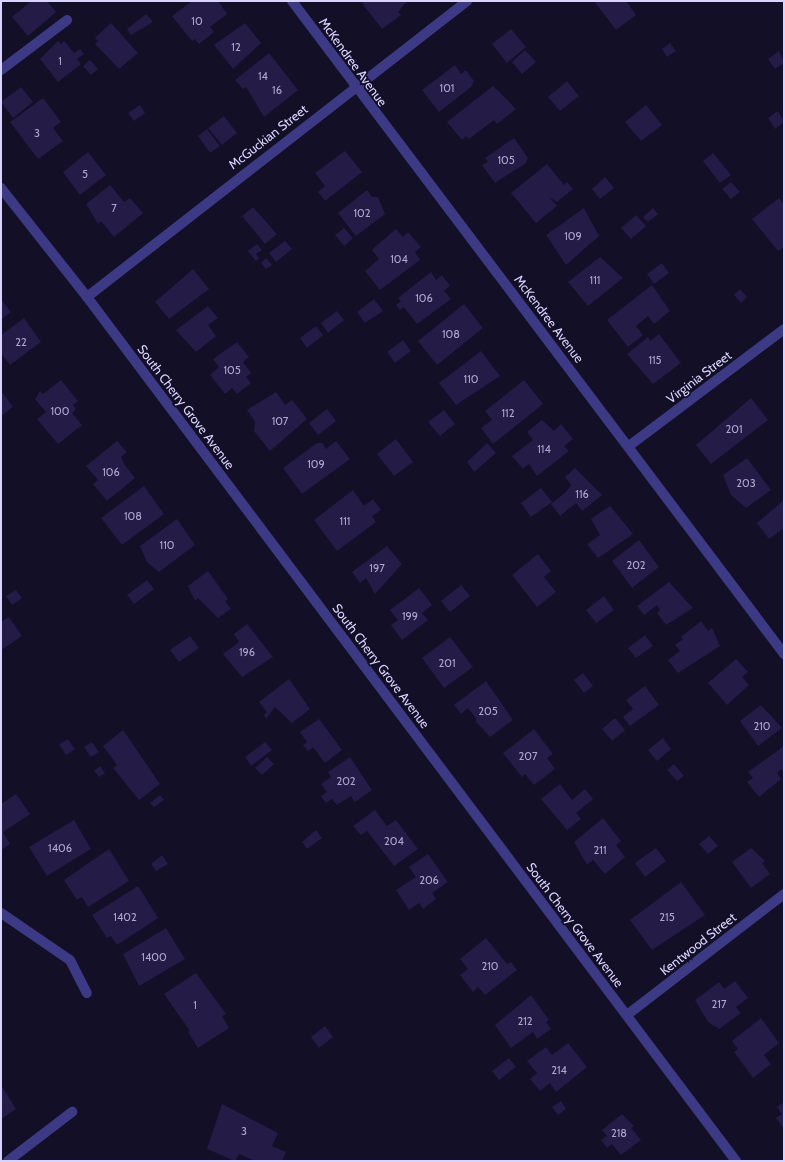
<!DOCTYPE html>
<style>
body{margin:0}
#map{position:relative;width:785px;height:1162px;overflow:hidden;background:#130f26;font-family:Cabin,sans-serif}
div>[style]{position:absolute}
.building>*{inset:0;background:#241b47}
.lane>*{height:10px;margin:-5px;padding:0 5px;transform-origin:5px;border-radius:5px;background:#3d3a85}
.street>*{height:10px;margin:-5px;padding:0 5px;transform-origin:5px;border-radius:5px;background:#3d3a85}
span{translate:-50% -50%;white-space:nowrap;text-align:center;line-height:1.15;-webkit-text-stroke:3.5px #130f26;paint-order:stroke}
.number-label{font-size:11px;color:#aca6d1}
.number-label span{-webkit-text-stroke-width:0}
.street-label{font-size:13px;color:#d9d4ff}
.frame{position:absolute;inset:0;border:2px solid #d9d4ff;pointer-events:none}
</style>
<div id="map">
<div class="building">
<i style="clip-path:polygon(31px 1px,47px 1px,56px 12px,28px 36px,12px 17px)"></i>
<i style="clip-path:polygon(192px 1px,218px 1px,227px 14px,210px 27px,214px 32px,199px 44px,195px 39px,192px 41px,172px 16px)"></i>
<i style="clip-path:polygon(365px 1px,407px 1px,398px 12px,401px 15px,382px 29px,362px 3px)"></i>
<i style="clip-path:polygon(594px 1px,626px 1px,636px 15px,616px 30px)"></i>
<i style="clip-path:polygon(146px 14px,153px 22px,131px 35px,127px 29px)"></i>
<i style="clip-path:polygon(111px 23px,138px 53px,119px 69px,95px 44px,98px 41px,95px 38px)"></i>
<i style="clip-path:polygon(245px 23px,261px 43px,233px 69px,214px 45px)"></i>
<i style="clip-path:polygon(511px 29px,526px 47px,507px 63px,492px 44px)"></i>
<i style="clip-path:polygon(58px 41px,61px 44px,64px 41px,74px 53px,80px 49px,84px 54px,77px 59px,81px 64px,58px 82px,40px 59px)"></i>
<i style="clip-path:polygon(670px 43px,676px 51px,667px 57px,662px 49px)"></i>
<i style="clip-path:polygon(525px 50px,536px 62px,522px 74px,512px 62px)"></i>
<i style="clip-path:polygon(779px 51px,784px 63px,775px 69px,768px 59px)"></i>
<i style="clip-path:polygon(269px 53px,298px 90px,264px 117px,246px 87px,243px 89px,235px 80px)"></i>
<i style="clip-path:polygon(90px 60px,98px 69px,91px 75px,83px 66px)"></i>
<i style="clip-path:polygon(455px 65px,461px 74px,466px 70px,474px 81px,471px 87px,439px 112px,422px 90px)"></i>
<i style="clip-path:polygon(567px 81px,579px 96px,560px 111px,548px 97px)"></i>
<i style="clip-path:polygon(493px 86px,516px 109px,497px 124px,494px 120px,469px 139px,466px 136px,462px 140px,447px 122px)"></i>
<i style="clip-path:polygon(21px 87px,33px 102px,13px 118px,1px 102px)"></i>
<i style="clip-path:polygon(43px 98px,61px 122px,53px 128px,63px 141px,38px 159px,10px 122px)"></i>
<i style="clip-path:polygon(140px 105px,145px 113px,134px 121px,128px 113px)"></i>
<i style="clip-path:polygon(646px 105px,662px 125px,641px 141px,625px 122px)"></i>
<i style="clip-path:polygon(778px 111px,784px 122px,775px 129px,768px 118px)"></i>
<i style="clip-path:polygon(224px 116px,237px 133px,222px 145px,208px 128px)"></i>
<i style="clip-path:polygon(207px 129px,220px 146px,210px 153px,198px 136px)"></i>
<i style="clip-path:polygon(514px 138px,528px 158px,526px 163px,495px 183px,482px 165px,488px 162px,485px 158px)"></i>
<i style="clip-path:polygon(345px 151px,362px 172px,325px 201px,318px 192px,325px 186px,315px 173px)"></i>
<i style="clip-path:polygon(88px 152px,106px 175px,80px 195px,63px 172px)"></i>
<i style="clip-path:polygon(713px 153px,731px 175px,720px 183px,703px 161px)"></i>
<i style="clip-path:polygon(547px 164px,564px 185px,567px 182px,573px 189px,557px 202px,549px 197px,557px 206px,536px 223px,511px 193px)"></i>
<i style="clip-path:polygon(605px 177px,614px 188px,600px 199px,592px 189px)"></i>
<i style="clip-path:polygon(731px 182px,740px 192px,731px 199px,722px 189px)"></i>
<i style="clip-path:polygon(110px 185px,124px 202px,130px 198px,143px 213px,114px 237px,101px 221px,98px 224px,86px 204px)"></i>
<i style="clip-path:polygon(367px 190px,372px 197px,378px 197px,385px 214px,356px 236px,338px 213px)"></i>
<i style="clip-path:polygon(779px 198px,784px 205px,784px 247px,778px 251px,752px 219px)"></i>
<i style="clip-path:polygon(253px 207px,277px 234px,265px 244px,242px 216px)"></i>
<i style="clip-path:polygon(584px 208px,599px 236px,566px 265px,546px 235px)"></i>
<i style="clip-path:polygon(653px 208px,658px 214px,648px 222px,643px 217px)"></i>
<i style="clip-path:polygon(636px 215px,646px 226px,631px 239px,621px 228px)"></i>
<i style="clip-path:polygon(344px 228px,353px 238px,344px 246px,335px 235px)"></i>
<i style="clip-path:polygon(396px 229px,403px 237px,408px 232px,421px 247px,415px 252px,420px 260px,380px 290px,365px 271px,379px 259px,372px 250px,376px 246px)"></i>
<i style="clip-path:polygon(285px 241px,292px 249px,276px 262px,269px 253px)"></i>
<i style="clip-path:polygon(257px 244px,262px 250px,256px 254px,259px 258px,256px 261px,248px 251px)"></i>
<i style="clip-path:polygon(600px 257px,623px 278px,588px 306px,568px 282px)"></i>
<i style="clip-path:polygon(266px 258px,272px 265px,266px 269px,261px 263px)"></i>
<i style="clip-path:polygon(662px 263px,669px 273px,654px 284px,647px 274px)"></i>
<i style="clip-path:polygon(193px 269px,209px 289px,169px 319px,155px 302px)"></i>
<i style="clip-path:polygon(431px 272px,436px 280px,442px 275px,448px 283px,450px 286px,444px 291px,451px 299px,417px 324px,404px 307px,400px 310px,396px 305px,401px 301px,398px 298px)"></i>
<i style="clip-path:polygon(652px 285px,670px 311px,654px 324px,648px 316px,636px 326px,643px 335px,628px 347px,607px 320px)"></i>
<i style="clip-path:polygon(740px 289px,747px 297px,741px 303px,734px 295px)"></i>
<i style="clip-path:polygon(1px 299px,11px 312px,1px 320px)"></i>
<i style="clip-path:polygon(374px 299px,383px 311px,365px 323px,357px 312px)"></i>
<i style="clip-path:polygon(464px 304px,483px 328px,437px 365px,418px 341px)"></i>
<i style="clip-path:polygon(208px 306px,218px 318px,208px 325px,216px 336px,196px 352px,176px 330px)"></i>
<i style="clip-path:polygon(337px 311px,344px 320px,328px 333px,321px 323px)"></i>
<i style="clip-path:polygon(24px 318px,41px 342px,10px 365px,1px 353px,1px 335px)"></i>
<i style="clip-path:polygon(316px 326px,323px 335px,307px 348px,300px 338px)"></i>
<i style="clip-path:polygon(659px 334px,681px 363px,653px 384px,627px 354px,648px 337px,650px 341px)"></i>
<i style="clip-path:polygon(403px 340px,411px 351px,395px 363px,387px 352px)"></i>
<i style="clip-path:polygon(237px 342px,249px 357px,243px 362px,251px 373px,246px 377px,251px 383px,237px 394px,232px 388px,225px 394px,210px 375px,219px 367px,213px 359px)"></i>
<i style="clip-path:polygon(481px 351px,500px 376px,456px 405px,439px 383px)"></i>
<i style="clip-path:polygon(61px 380px,78px 401px,73px 405px,76px 409px,72px 413px,82px 425px,58px 444px,37px 419px,46px 412px,35px 399px,40px 391px,43px 394px)"></i>
<i style="clip-path:polygon(524px 380px,543px 404px,493px 444px,481px 428px,492px 420px,485px 411px)"></i>
<i style="clip-path:polygon(276px 392px,285px 405px,292px 400px,307px 419px,270px 451px,254px 431px,255px 422px,247px 410px)"></i>
<i style="clip-path:polygon(3px 393px,13px 407px,1px 416px,1px 395px)"></i>
<i style="clip-path:polygon(751px 398px,768px 420px,711px 464px,696px 445px)"></i>
<i style="clip-path:polygon(327px 409px,336px 421px,318px 435px,309px 423px)"></i>
<i style="clip-path:polygon(444px 410px,455px 424px,440px 436px,428px 422px)"></i>
<i style="clip-path:polygon(542px 420px,554px 431px,561px 424px,573px 439px,564px 446px,569px 451px,537px 476px,529px 464px,523px 469px,512px 456px,533px 440px,527px 432px)"></i>
<i style="clip-path:polygon(396px 439px,413px 462px,394px 476px,377px 454px)"></i>
<i style="clip-path:polygon(117px 441px,127px 452px,121px 457px,124px 464px,135px 478px,107px 501px,93px 484px,98px 480px,86px 466px)"></i>
<i style="clip-path:polygon(336px 441px,350px 459px,302px 494px,283px 468px,317px 443px,322px 443px,326px 449px)"></i>
<i style="clip-path:polygon(487px 443px,496px 453px,474px 472px,467px 462px)"></i>
<i style="clip-path:polygon(747px 458px,771px 490px,746px 508px,731px 495px,723px 475px)"></i>
<i style="clip-path:polygon(575px 468px,602px 495px,582px 511px,576px 503px,560px 516px,551px 504px,566px 492px,571px 485px,565px 477px)"></i>
<i style="clip-path:polygon(144px 486px,164px 514px,122px 545px,101px 518px)"></i>
<i style="clip-path:polygon(541px 488px,552px 502px,531px 517px,521px 503px)"></i>
<i style="clip-path:polygon(353px 490px,364px 506px,373px 499px,381px 510px,372px 516px,376px 522px,337px 551px,314px 520px)"></i>
<i style="clip-path:polygon(784px 500px,784px 528px,769px 539px,757px 523px)"></i>
<i style="clip-path:polygon(610px 506px,633px 534px,598px 558px,587px 544px,600px 535px,591px 519px)"></i>
<i style="clip-path:polygon(177px 519px,195px 545px,159px 572px,147px 562px,140px 546px)"></i>
<i style="clip-path:polygon(639px 540px,659px 567px,632px 588px,612px 561px)"></i>
<i style="clip-path:polygon(387px 546px,402px 564px,375px 594px,366px 578px,360px 583px,352px 572px)"></i>
<i style="clip-path:polygon(538px 554px,551px 571px,544px 577px,556px 592px,537px 607px,512px 575px)"></i>
<i style="clip-path:polygon(208px 571px,228px 599px,225px 601px,231px 609px,218px 618px,198px 598px,195px 601px,188px 586px)"></i>
<i style="clip-path:polygon(147px 580px,154px 589px,134px 604px,127px 595px)"></i>
<i style="clip-path:polygon(669px 582px,693px 608px,666px 625px,657px 613px,660px 610px,657px 605px,644px 615px,637px 606px)"></i>
<i style="clip-path:polygon(461px 585px,470px 596px,450px 612px,441px 601px)"></i>
<i style="clip-path:polygon(419px 588px,432px 605px,422px 613px,428px 620px,402px 640px,391px 625px,398px 620px,390px 610px)"></i>
<i style="clip-path:polygon(16px 590px,22px 598px,12px 605px,6px 596px)"></i>
<i style="clip-path:polygon(604px 596px,614px 610px,596px 623px,586px 610px)"></i>
<i style="clip-path:polygon(9px 617px,22px 636px,1px 650px,1px 622px)"></i>
<i style="clip-path:polygon(701px 621px,708px 631px,712px 628px,720px 646px,678px 673px,668px 660px,680px 651px,675px 645px,683px 639px,681px 637px)"></i>
<i style="clip-path:polygon(247px 624px,273px 657px,242px 677px,223px 654px,239px 642px,234px 634px)"></i>
<i style="clip-path:polygon(645px 635px,653px 646px,636px 658px,628px 648px)"></i>
<i style="clip-path:polygon(190px 636px,199px 648px,179px 662px,170px 650px)"></i>
<i style="clip-path:polygon(450px 637px,473px 667px,444px 688px,422px 658px)"></i>
<i style="clip-path:polygon(736px 659px,748px 672px,742px 677px,749px 685px,727px 705px,708px 683px)"></i>
<i style="clip-path:polygon(583px 673px,593px 686px,584px 693px,574px 680px)"></i>
<i style="clip-path:polygon(289px 679px,310px 709px,292px 723px,275px 707px,266px 719px,264px 715px,267px 712px,259px 702px)"></i>
<i style="clip-path:polygon(486px 681px,513px 720px,490px 737px,475px 721px,477px 720px,468px 708px,461px 714px,454px 705px)"></i>
<i style="clip-path:polygon(645px 686px,659px 705px,630px 726px,623px 717px,633px 709px,626px 700px)"></i>
<i style="clip-path:polygon(761px 705px,782px 728px,758px 746px,740px 721px)"></i>
<i style="clip-path:polygon(615px 718px,625px 730px,612px 741px,602px 729px)"></i>
<i style="clip-path:polygon(319px 719px,342px 750px,325px 763px,313px 747px,308px 751px,303px 745px,307px 742px,300px 732px)"></i>
<i style="clip-path:polygon(534px 729px,553px 754px,547px 758px,555px 769px,534px 785px,525px 774px,522px 777px,503px 753px)"></i>
<i style="clip-path:polygon(123px 730px,160px 784px,139px 800px,113px 768px,117px 765px,103px 746px)"></i>
<i style="clip-path:polygon(663px 738px,671px 749px,657px 761px,648px 750px)"></i>
<i style="clip-path:polygon(68px 739px,75px 749px,66px 755px,59px 744px)"></i>
<i style="clip-path:polygon(92px 742px,99px 752px,91px 757px,84px 747px)"></i>
<i style="clip-path:polygon(265px 742px,272px 750px,251px 766px,245px 757px)"></i>
<i style="clip-path:polygon(784px 746px,784px 773px,781px 769px,777px 773px,781px 779px,759px 797px,747px 782px,753px 778px,748px 772px)"></i>
<i style="clip-path:polygon(267px 757px,274px 764px,262px 775px,255px 768px)"></i>
<i style="clip-path:polygon(350px 757px,372px 790px,355px 802px,351px 796px,337px 805px,332px 799px,326px 803px,321px 796px,327px 792px,321px 784px,331px 777px,328px 772px)"></i>
<i style="clip-path:polygon(674px 764px,684px 776px,677px 781px,667px 770px)"></i>
<i style="clip-path:polygon(100px 766px,105px 773px,99px 777px,94px 771px)"></i>
<i style="clip-path:polygon(560px 784px,572px 800px,585px 789px,593px 799px,576px 813px,581px 819px,567px 830px,541px 799px)"></i>
<i style="clip-path:polygon(16px 794px,30px 814px,3px 832px,10px 844px,1px 850px,1px 804px)"></i>
<i style="clip-path:polygon(160px 795px,164px 800px,154px 807px,150px 803px)"></i>
<i style="clip-path:polygon(375px 810px,387px 826px,396px 820px,418px 849px,394px 866px,367px 831px,361px 835px,353px 826px)"></i>
<i style="clip-path:polygon(603px 818px,621px 841px,616px 845px,625px 857px,605px 874px,593px 860px,587px 865px,574px 842px)"></i>
<i style="clip-path:polygon(74px 820px,91px 849px,47px 876px,29px 847px)"></i>
<i style="clip-path:polygon(316px 830px,322px 838px,307px 849px,302px 842px)"></i>
<i style="clip-path:polygon(709px 836px,718px 846px,708px 854px,699px 844px)"></i>
<i style="clip-path:polygon(656px 848px,666px 861px,645px 877px,635px 863px)"></i>
<i style="clip-path:polygon(751px 848px,765px 861px,762px 863px,770px 874px,751px 888px,732px 862px)"></i>
<i style="clip-path:polygon(109px 849px,129px 881px,88px 907px,82px 897px,77px 900px,64px 880px)"></i>
<i style="clip-path:polygon(428px 854px,448px 882px,432px 893px,436px 899px,423px 909px,419px 903px,409px 910px,396px 890px,416px 877px,409px 867px)"></i>
<i style="clip-path:polygon(162px 855px,168px 864px,156px 871px,151px 864px)"></i>
<i style="clip-path:polygon(681px 882px,705px 915px,652px 950px,630px 920px)"></i>
<i style="clip-path:polygon(138px 886px,158px 918px,117px 945px,111px 936px,107px 938px,92px 915px)"></i>
<i style="clip-path:polygon(166px 928px,185px 959px,139px 986px,123px 954px)"></i>
<i style="clip-path:polygon(486px 938px,507px 964px,511px 962px,517px 970px,485px 995px,478px 987px,473px 992px,460px 975px,468px 969px,460px 959px)"></i>
<i style="clip-path:polygon(196px 973px,226px 1014px,222px 1016px,229px 1028px,198px 1048px,188px 1032px,190px 1031px,164px 994px)"></i>
<i style="clip-path:polygon(735px 981px,748px 998px,736px 1007px,741px 1013px,719px 1029px,708px 1022px,695px 1000px,719px 982px,724px 989px)"></i>
<i style="clip-path:polygon(531px 995px,549px 1020px,546px 1022px,551px 1029px,537px 1039px,533px 1032px,511px 1048px,495px 1025px)"></i>
<i style="clip-path:polygon(761px 1018px,779px 1043px,764px 1055px,771px 1064px,753px 1078px,734px 1052px,738px 1049px,732px 1041px)"></i>
<i style="clip-path:polygon(325px 1026px,333px 1037px,319px 1048px,311px 1037px)"></i>
<i style="clip-path:polygon(568px 1043px,587px 1067px,556px 1092px,550px 1083px,540px 1091px,530px 1079px,537px 1073px,527px 1061px,546px 1047px,552px 1055px)"></i>
<i style="clip-path:polygon(509px 1058px,516px 1067px,499px 1080px,492px 1071px)"></i>
<i style="clip-path:polygon(1px 1085px,16px 1109px,1px 1119px)"></i>
<i style="clip-path:polygon(561px 1101px,566px 1109px,558px 1115px,552px 1107px)"></i>
<i style="clip-path:polygon(784px 1102px,784px 1129px,776px 1118px,782px 1114px,777px 1107px)"></i>
<i style="clip-path:polygon(222px 1104px,278px 1133px,272px 1146px,286px 1152px,282px 1161px,255px 1161px,239px 1154px,235px 1161px,207px 1149px)"></i>
<i style="clip-path:polygon(622px 1114px,634px 1126px,631px 1128px,641px 1140px,621px 1155px,612px 1144px,607px 1148px,601px 1140px,607px 1136px,602px 1130px)"></i>
</div>
<div class="lane">
<i style="left:1px;top:70px;width:83px;rotate:-37.1deg"></i>
</div>
<div class="street">
<i style="left:292px;top:1px;width:818px;rotate:53deg"></i>
<i style="left:1px;top:188px;width:139px;rotate:51.7deg"></i>
<i style="left:87px;top:297px;width:1081px;rotate:53.09deg"></i>
<i style="left:87px;top:297px;width:482px;rotate:-37.9deg"></i>
<i style="left:629px;top:446px;width:194px;rotate:-37deg"></i>
<i style="left:1px;top:913px;width:83px;rotate:34.3deg"></i>
<i style="left:70px;top:960px;width:37px;rotate:63deg"></i>
<i style="left:627px;top:1015px;width:198px;rotate:-37.6deg"></i>
<i style="left:8px;top:1161px;width:81px;rotate:-37.4deg"></i>
</div>
<div class="number-label">
<span style="left:197px;top:21px">10</span>
<span style="left:236px;top:47px">12</span>
<span style="left:60px;top:61px">1</span>
<span style="left:263px;top:76px">14</span>
<span style="left:447px;top:88px">101</span>
<span style="left:277px;top:90px">16</span>
<span style="left:37px;top:133px">3</span>
<span style="left:506px;top:160px">105</span>
<span style="left:85px;top:174px">5</span>
<span style="left:114px;top:208px">7</span>
<span style="left:362px;top:213px">102</span>
<span style="left:573px;top:236px">109</span>
<span style="left:399px;top:259px">104</span>
<span style="left:595px;top:280px">111</span>
<span style="left:424px;top:298px">106</span>
<span style="left:451px;top:334px">108</span>
<span style="left:21px;top:342px">22</span>
<span style="left:655px;top:360px">115</span>
<span style="left:232px;top:370px">105</span>
<span style="left:471px;top:379px">110</span>
<span style="left:60px;top:411px">100</span>
<span style="left:508px;top:413px">112</span>
<span style="left:280px;top:421px">107</span>
<span style="left:734px;top:429px">201</span>
<span style="left:544px;top:449px">114</span>
<span style="left:316px;top:464px">109</span>
<span style="left:111px;top:472px">106</span>
<span style="left:746px;top:483px">203</span>
<span style="left:582px;top:494px">116</span>
<span style="left:133px;top:516px">108</span>
<span style="left:345px;top:521px">111</span>
<span style="left:167px;top:545px">110</span>
<span style="left:636px;top:565px">202</span>
<span style="left:377px;top:568px">197</span>
<span style="left:410px;top:616px">199</span>
<span style="left:247px;top:652px">196</span>
<span style="left:447px;top:663px">201</span>
<span style="left:488px;top:711px">205</span>
<span style="left:762px;top:726px">210</span>
<span style="left:528px;top:756px">207</span>
<span style="left:346px;top:781px">202</span>
<span style="left:394px;top:841px">204</span>
<span style="left:60px;top:848px">1406</span>
<span style="left:600px;top:850px">211</span>
<span style="left:429px;top:880px">206</span>
<span style="left:125px;top:917px">1402</span>
<span style="left:667px;top:917px">215</span>
<span style="left:154px;top:957px">1400</span>
<span style="left:490px;top:966px">210</span>
<span style="left:719px;top:1004px">217</span>
<span style="left:195px;top:1005px">1</span>
<span style="left:525px;top:1021px">212</span>
<span style="left:559px;top:1070px">214</span>
<span style="left:244px;top:1131px">3</span>
<span style="left:619px;top:1133px">218</span>
</div>
<div class="street-label">
<span style="left:353px;top:62px;rotate:54deg">McKendree Avenue</span>
<span style="left:268px;top:137px;rotate:-38deg">McGuckian Street</span>
<span style="left:549px;top:319px;rotate:53deg">McKendree Avenue</span>
<span style="left:699px;top:377px;rotate:-37deg">Virginia Street</span>
<span style="left:186px;top:407px;rotate:53deg">South Cherry Grove Avenue</span>
<span style="left:381px;top:666px;rotate:53deg">South Cherry Grove Avenue</span>
<span style="left:575px;top:925px;rotate:53deg">South Cherry Grove Avenue</span>
<span style="left:698px;top:944px;rotate:-38deg">Kentwood Street</span>
</div>
<div class="frame"></div>
</div>
